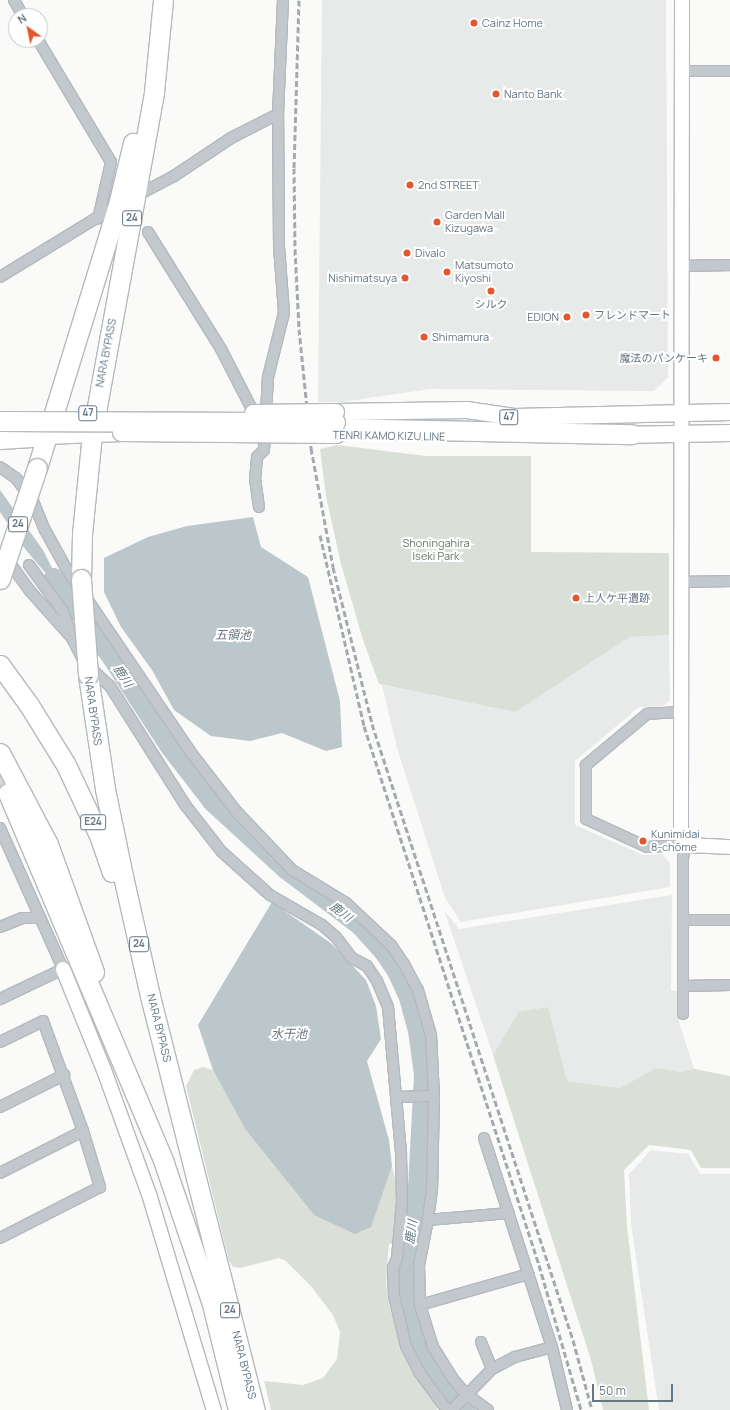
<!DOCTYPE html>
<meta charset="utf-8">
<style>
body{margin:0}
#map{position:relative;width:730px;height:1410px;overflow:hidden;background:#fafaf8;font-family:Manrope,"Noto Sans JP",sans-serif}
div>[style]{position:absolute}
.built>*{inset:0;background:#e8e9e9}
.green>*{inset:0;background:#dadfd7}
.water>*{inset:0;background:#bbc7cb}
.river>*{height:19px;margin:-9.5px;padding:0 9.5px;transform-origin:9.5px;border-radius:9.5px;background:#bbc7cb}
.highway-tunnel>*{height:19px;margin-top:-9.5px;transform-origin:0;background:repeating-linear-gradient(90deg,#d5d9db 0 19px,transparent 0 29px)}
.roads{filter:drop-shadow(1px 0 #b3babf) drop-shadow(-1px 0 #b3babf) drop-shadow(0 1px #b3babf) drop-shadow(0 -1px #b3babf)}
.street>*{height:10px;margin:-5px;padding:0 5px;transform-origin:5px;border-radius:5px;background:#c3c8cc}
.secondary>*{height:14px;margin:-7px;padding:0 7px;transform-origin:7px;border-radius:7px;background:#fff}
.primary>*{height:16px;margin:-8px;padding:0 8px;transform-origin:8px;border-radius:8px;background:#fff}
.highway>*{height:19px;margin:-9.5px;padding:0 9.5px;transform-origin:9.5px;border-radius:9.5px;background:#fff}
.rail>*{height:3px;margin-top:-1.5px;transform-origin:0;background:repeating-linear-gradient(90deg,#a2aab0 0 6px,transparent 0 9px)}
.bridges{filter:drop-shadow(1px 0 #b5babe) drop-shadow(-1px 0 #b5babe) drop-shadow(0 1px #b5babe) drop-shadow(0 -1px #b5babe)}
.primary-bridge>*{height:16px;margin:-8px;padding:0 8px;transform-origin:8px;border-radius:8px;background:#fff}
.highway-bridge>*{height:19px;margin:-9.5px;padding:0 9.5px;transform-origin:9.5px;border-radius:9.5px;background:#fff}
.dots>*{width:11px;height:11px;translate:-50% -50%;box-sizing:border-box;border:2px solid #fff;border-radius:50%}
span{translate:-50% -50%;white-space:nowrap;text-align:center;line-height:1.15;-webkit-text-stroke:4px #fff;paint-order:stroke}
.shield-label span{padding:1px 3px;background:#fff;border:1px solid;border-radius:3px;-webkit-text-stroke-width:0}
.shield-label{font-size:10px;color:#657683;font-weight:700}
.poi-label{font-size:11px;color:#657683}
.left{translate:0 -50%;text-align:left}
.right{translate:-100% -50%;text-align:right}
.street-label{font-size:11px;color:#657683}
.park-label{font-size:11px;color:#687a64}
.water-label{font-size:12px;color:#60757c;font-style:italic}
.north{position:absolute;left:8px;top:8px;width:40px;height:40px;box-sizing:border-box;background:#fff;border:1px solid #c1c8cd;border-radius:50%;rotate:327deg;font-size:11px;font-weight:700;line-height:16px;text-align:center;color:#657683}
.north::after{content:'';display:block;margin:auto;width:14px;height:18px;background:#e4572e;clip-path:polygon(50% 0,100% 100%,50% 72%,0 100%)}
.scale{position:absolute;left:592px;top:1384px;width:81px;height:18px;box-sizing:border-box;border:2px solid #657683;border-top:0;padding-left:5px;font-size:12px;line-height:14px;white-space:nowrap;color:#657683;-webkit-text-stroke:3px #fff;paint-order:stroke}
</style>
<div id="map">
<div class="built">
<i style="clip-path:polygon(322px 0,666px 0,668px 377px,654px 391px,430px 389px,342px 402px,318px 402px)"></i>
<i style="clip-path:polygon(669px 635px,670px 700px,663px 706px,639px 707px,575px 761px,575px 825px,643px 855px,662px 854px,670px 863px,670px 887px,461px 922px,445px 898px,397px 748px,382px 685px,515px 712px,630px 637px)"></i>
<i style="clip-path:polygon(672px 895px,671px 990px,679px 992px,679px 1022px,694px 1069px,680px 1072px,656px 1068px,620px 1088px,567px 1081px,547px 1007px,519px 1011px,493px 1055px,444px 910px,459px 929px)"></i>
<i style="clip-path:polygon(651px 1150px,688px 1154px,700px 1174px,730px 1174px,730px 1410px,659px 1410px,631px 1224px,629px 1174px)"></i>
</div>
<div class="green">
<i style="clip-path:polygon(337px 445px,426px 456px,531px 456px,531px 552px,669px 553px,669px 635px,630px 637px,515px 712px,379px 684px,363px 640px,341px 564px,326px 496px,320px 449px)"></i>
<i style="clip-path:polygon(548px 1007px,567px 1081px,620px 1088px,656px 1068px,680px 1072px,694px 1069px,730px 1076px,730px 1168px,701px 1168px,691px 1150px,649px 1145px,624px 1170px,627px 1226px,649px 1410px,603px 1410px,591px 1360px,493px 1055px,519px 1011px)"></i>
<i style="clip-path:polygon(203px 1067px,213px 1070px,245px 1129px,314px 1215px,383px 1191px,392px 1166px,398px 1193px,395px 1244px,389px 1244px,388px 1254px,386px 1285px,389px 1304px,404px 1354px,419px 1381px,438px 1408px,436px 1410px,271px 1410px,264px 1381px,303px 1385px,323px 1378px,337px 1359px,340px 1332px,333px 1315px,311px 1286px,286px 1261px,279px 1258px,240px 1268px,233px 1267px,229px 1261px,186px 1086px,194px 1070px)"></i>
</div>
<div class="water">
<i style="clip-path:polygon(0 490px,43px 550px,67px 598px,25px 549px,0 512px)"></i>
<i style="clip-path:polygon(253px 517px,261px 547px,308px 577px,340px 701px,342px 747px,326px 751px,282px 733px,250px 741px,211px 736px,174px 710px,152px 670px,121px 627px,104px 592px,104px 558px,148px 537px,187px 526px)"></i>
<i style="clip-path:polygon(272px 902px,332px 944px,366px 980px,376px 1006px,381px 1039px,367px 1061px,389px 1140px,392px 1166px,371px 1227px,355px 1234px,314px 1215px,245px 1129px,213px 1070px,198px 1025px)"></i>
</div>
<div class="river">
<i style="left:53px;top:577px;width:95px;rotate:54deg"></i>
<i style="left:109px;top:654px;width:108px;rotate:57deg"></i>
<i style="left:168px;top:745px;width:72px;rotate:52.3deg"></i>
<i style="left:212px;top:802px;width:99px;rotate:42.5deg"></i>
<i style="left:285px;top:869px;width:93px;rotate:37.1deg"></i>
<i style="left:359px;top:925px;width:38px;rotate:48deg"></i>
<i style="left:384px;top:953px;width:22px;rotate:56deg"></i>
<i style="left:396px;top:971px;width:29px;rotate:65deg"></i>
<i style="left:408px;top:997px;width:34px;rotate:75deg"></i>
<i style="left:417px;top:1030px;width:44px;rotate:82.2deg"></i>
<i style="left:423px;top:1074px;width:115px;rotate:93deg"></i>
<i style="left:417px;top:1189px;width:82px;rotate:97.7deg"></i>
<i style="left:406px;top:1270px;width:27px;rotate:86deg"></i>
<i style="left:408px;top:1297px;width:28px;rotate:80deg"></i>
<i style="left:413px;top:1325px;width:31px;rotate:71deg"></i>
<i style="left:423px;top:1354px;width:48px;rotate:57deg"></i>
<i style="left:449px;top:1394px;width:23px;rotate:43deg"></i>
</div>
<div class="highway-tunnel">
<i style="left:0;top:768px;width:26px;rotate:72deg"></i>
</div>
<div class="roads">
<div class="street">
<i style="left:14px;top:0;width:18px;rotate:61deg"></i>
<i style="left:38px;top:40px;width:142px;rotate:59.1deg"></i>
<i style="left:111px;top:162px;width:58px;rotate:102.8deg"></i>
<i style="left:681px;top:71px;width:49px"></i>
<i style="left:134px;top:197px;width:45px;rotate:-27.7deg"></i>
<i style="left:174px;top:176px;width:69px;rotate:-33.7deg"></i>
<i style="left:231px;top:138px;width:53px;rotate:-27.1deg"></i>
<i style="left:148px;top:232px;width:138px;rotate:58deg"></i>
<i style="left:221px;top:349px;width:76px;rotate:62.8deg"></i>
<i style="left:682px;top:266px;width:48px;rotate:-1.2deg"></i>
<i style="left:0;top:277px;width:136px;rotate:-31.5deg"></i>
<i style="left:0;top:467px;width:19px;rotate:35deg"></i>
<i style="left:16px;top:478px;width:29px;rotate:54deg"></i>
<i style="left:33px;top:501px;width:31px;rotate:68deg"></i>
<i style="left:45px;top:530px;width:43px;rotate:61.1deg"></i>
<i style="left:66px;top:568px;width:220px;rotate:55.9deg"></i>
<i style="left:189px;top:750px;width:78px;rotate:52.3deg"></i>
<i style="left:237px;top:812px;width:80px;rotate:46.5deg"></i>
<i style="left:292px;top:870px;width:63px;rotate:31.4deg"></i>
<i style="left:346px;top:903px;width:62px;rotate:43deg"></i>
<i style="left:391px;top:945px;width:23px;rotate:56deg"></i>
<i style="left:404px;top:964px;width:30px;rotate:62deg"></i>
<i style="left:418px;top:990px;width:47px;rotate:73.9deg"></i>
<i style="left:431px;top:1035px;width:61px;rotate:87.2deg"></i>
<i style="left:434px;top:1096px;width:94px;rotate:91.2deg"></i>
<i style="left:432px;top:1190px;width:30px;rotate:98deg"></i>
<i style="left:259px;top:507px;width:27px;rotate:-98deg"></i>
<i style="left:255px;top:480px;width:23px;rotate:-85deg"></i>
<i style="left:257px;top:457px;width:10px;rotate:-45deg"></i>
<i style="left:264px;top:450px;width:73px;rotate:-86.9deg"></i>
<i style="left:268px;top:377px;width:66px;rotate:-76deg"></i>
<i style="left:284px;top:313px;width:67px;rotate:-94.3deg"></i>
<i style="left:279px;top:246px;width:132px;rotate:-90.4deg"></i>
<i style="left:278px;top:114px;width:114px;rotate:-87.5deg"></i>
<i style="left:6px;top:558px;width:41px;rotate:54deg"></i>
<i style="left:30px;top:591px;width:63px;rotate:48.2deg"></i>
<i style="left:72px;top:638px;width:27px;rotate:63deg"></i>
<i style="left:84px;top:662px;width:35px;rotate:43deg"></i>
<i style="left:110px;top:686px;width:142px;rotate:57.7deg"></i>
<i style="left:186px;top:806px;width:58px;rotate:52deg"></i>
<i style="left:222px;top:852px;width:64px;rotate:41.9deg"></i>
<i style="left:270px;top:895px;width:60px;rotate:30deg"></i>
<i style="left:322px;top:925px;width:18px;rotate:41deg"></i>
<i style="left:336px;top:937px;width:26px;rotate:53deg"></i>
<i style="left:352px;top:958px;width:17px;rotate:28deg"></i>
<i style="left:367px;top:966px;width:18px;rotate:56deg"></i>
<i style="left:377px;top:981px;width:28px;rotate:67deg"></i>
<i style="left:388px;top:1007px;width:148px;rotate:84.9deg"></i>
<i style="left:401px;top:1154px;width:48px;rotate:88.8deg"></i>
<i style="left:402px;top:1202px;width:56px;rotate:95.1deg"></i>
<i style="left:397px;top:1258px;width:11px;rotate:112deg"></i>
<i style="left:393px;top:1268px;width:28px;rotate:88deg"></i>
<i style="left:394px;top:1296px;width:51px;rotate:76.5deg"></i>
<i style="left:406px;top:1346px;width:29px;rotate:63deg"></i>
<i style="left:419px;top:1372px;width:47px;rotate:53.6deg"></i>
<i style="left:29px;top:565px;width:59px;rotate:53.9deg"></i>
<i style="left:64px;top:613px;width:21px;rotate:73deg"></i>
<i style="left:682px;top:582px;width:48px;rotate:-1.2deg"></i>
<i style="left:682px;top:712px;width:35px;rotate:177deg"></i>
<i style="left:647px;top:714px;width:80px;rotate:140.1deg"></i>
<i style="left:586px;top:765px;width:54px;rotate:90deg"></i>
<i style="left:586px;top:819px;width:67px;rotate:24.7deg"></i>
<i style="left:647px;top:847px;width:22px;rotate:-3deg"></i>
<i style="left:669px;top:846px;width:16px;rotate:-27deg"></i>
<i style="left:0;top:828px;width:154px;rotate:65.9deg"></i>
<i style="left:63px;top:969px;width:70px;rotate:154.5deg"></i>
<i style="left:683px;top:920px;width:47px"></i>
<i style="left:0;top:927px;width:24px;rotate:-22deg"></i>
<i style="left:22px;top:918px;width:18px"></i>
<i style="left:683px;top:986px;width:47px;rotate:-1.2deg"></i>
<i style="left:683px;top:1014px;width:156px;rotate:-90deg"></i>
<i style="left:683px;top:858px;width:16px;rotate:-79deg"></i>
<i style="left:0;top:1042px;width:48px;rotate:-26deg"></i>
<i style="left:43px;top:1021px;width:117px;rotate:70deg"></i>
<i style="left:83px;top:1131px;width:59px;rotate:73.1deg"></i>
<i style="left:100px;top:1187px;width:112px;rotate:153deg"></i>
<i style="left:396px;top:1097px;width:38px;rotate:-2deg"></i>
<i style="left:0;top:1107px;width:72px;rotate:-26.6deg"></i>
<i style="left:484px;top:1138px;width:220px;rotate:72deg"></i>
<i style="left:552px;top:1347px;width:65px;rotate:76.6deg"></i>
<i style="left:0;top:1173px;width:93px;rotate:-26.8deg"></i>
<i style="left:420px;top:1305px;width:113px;rotate:-15.9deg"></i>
<i style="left:481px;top:1342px;width:29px;rotate:68deg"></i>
<i style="left:452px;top:1410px;width:57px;rotate:-45.7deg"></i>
<i style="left:492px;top:1369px;width:26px;rotate:-28deg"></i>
<i style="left:515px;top:1357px;width:38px;rotate:-15deg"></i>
<i style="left:488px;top:1410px;width:27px;rotate:-144deg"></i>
<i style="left:466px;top:1394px;width:20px;rotate:-131deg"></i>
<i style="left:453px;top:1379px;width:38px;rotate:-122deg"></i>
<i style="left:433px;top:1347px;width:44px;rotate:-107.2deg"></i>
<i style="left:420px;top:1305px;width:40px;rotate:-91.4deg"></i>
<i style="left:419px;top:1265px;width:46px;rotate:-78.7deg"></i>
<i style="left:428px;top:1220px;width:81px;rotate:-4.9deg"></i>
</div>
<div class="secondary">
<i style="left:682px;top:0;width:827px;rotate:90.07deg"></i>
<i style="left:681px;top:827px;width:12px;rotate:81deg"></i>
<i style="left:683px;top:839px;width:9px;rotate:41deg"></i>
<i style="left:690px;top:845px;width:40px;rotate:2.9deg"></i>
<i style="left:63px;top:969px;width:109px;rotate:67.9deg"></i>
<i style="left:104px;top:1070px;width:132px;rotate:70.1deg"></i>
<i style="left:149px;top:1194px;width:226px;rotate:73.3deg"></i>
</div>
<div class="primary">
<i style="left:336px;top:412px;width:131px;rotate:-0.9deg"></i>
<i style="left:467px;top:410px;width:49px;rotate:8.3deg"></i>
<i style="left:515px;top:417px;width:215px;rotate:-1.3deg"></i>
<i style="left:620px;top:435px;width:110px;rotate:-1deg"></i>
<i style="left:47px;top:436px;width:74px;rotate:-2.3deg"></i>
</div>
<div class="highway">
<i style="left:334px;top:428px;width:298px;rotate:1.2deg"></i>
<i style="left:0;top:439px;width:47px;rotate:-3.7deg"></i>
<i style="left:37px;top:468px;width:275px;rotate:-72.9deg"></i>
<i style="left:118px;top:205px;width:64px;rotate:-76.4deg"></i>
<i style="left:81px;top:579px;width:45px;rotate:-88.7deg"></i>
<i style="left:82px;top:534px;width:100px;rotate:-84.3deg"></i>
<i style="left:92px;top:434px;width:348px;rotate:-79.7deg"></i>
<i style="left:154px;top:92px;width:92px;rotate:-84.4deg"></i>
<i style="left:0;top:665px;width:49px;rotate:54.1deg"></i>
<i style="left:29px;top:705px;width:70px;rotate:58.3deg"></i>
<i style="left:66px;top:765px;width:77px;rotate:64.8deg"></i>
<i style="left:99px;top:835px;width:39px;rotate:71deg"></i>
<i style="left:88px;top:675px;width:115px;rotate:81.5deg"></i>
<i style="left:105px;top:789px;width:89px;rotate:78.3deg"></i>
<i style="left:123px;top:876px;width:123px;rotate:77.3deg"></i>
<i style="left:150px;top:996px;width:427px;rotate:75.8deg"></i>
<i style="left:0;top:753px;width:103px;rotate:62.2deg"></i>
<i style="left:48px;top:844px;width:136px;rotate:70.2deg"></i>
<i style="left:8px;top:793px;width:402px;rotate:67.1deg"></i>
<i style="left:164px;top:1163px;width:149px;rotate:71.2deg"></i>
<i style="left:212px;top:1304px;width:109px;rotate:76.2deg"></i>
</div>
</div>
<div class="rail">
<i style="left:299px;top:0;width:168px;rotate:91.7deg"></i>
<i style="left:294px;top:168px;width:81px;rotate:89.3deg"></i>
<i style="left:295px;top:249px;width:80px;rotate:87.1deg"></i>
<i style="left:299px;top:329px;width:120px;rotate:84.2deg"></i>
<i style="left:311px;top:448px;width:121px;rotate:79.5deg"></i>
<i style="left:333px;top:567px;width:162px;rotate:76deg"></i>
<i style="left:372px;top:724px;width:648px;rotate:71.93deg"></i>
<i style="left:573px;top:1340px;width:73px;rotate:74.8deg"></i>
<i style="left:320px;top:535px;width:196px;rotate:77deg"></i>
<i style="left:364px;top:726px;width:567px;rotate:72.01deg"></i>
<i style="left:539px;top:1265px;width:151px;rotate:73.8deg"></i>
</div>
<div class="bridges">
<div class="primary-bridge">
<i style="left:253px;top:413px;width:83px;rotate:-0.7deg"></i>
<i style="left:121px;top:433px;width:216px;rotate:0.5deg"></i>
</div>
<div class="highway-bridge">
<i style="left:0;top:421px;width:335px;rotate:0.2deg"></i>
<i style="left:0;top:579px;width:117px;rotate:-71.6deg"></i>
<i style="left:81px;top:579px;width:96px;rotate:85.8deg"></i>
</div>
</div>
<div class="dots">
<i style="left:474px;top:23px;background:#e4572e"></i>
<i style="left:496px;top:94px;background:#e4572e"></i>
<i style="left:410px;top:185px;background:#e4572e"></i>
<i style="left:437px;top:222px;background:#e4572e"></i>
<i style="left:407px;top:253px;background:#e4572e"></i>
<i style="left:447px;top:272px;background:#e4572e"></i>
<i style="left:405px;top:278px;background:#e4572e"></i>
<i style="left:491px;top:291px;background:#e4572e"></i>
<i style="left:586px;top:315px;background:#e4572e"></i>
<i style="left:567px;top:317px;background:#e4572e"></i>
<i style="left:424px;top:337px;background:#e4572e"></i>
<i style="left:716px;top:358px;background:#e4572e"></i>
<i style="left:576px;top:598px;background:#e4572e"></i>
<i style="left:643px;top:841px;background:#e4572e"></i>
</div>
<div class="shield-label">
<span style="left:132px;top:218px">24</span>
<span style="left:88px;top:413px">47</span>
<span style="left:509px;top:417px">47</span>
<span style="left:18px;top:524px">24</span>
<span style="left:93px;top:822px">E24</span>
<span style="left:139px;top:944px">24</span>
<span style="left:230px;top:1310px">24</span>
</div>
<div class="poi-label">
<span class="left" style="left:482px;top:23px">Cainz Home</span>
<span class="left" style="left:504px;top:94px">Nanto Bank</span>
<span class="left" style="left:418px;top:185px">2nd STREET</span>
<span class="left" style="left:445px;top:222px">Garden Mall<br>Kizugawa</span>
<span class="left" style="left:415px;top:253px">Divalo</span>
<span class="left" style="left:455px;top:272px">Matsumoto<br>Kiyoshi</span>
<span class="right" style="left:397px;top:278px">Nishimatsuya</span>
<span style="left:491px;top:304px">シルク</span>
<span class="left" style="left:594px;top:315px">フレンドマート</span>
<span class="right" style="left:559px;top:317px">EDION</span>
<span class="left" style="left:432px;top:337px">Shimamura</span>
<span class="right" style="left:708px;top:358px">魔法のパンケーキ</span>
<span class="left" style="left:584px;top:598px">上人ケ平遺跡</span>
<span class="left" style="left:651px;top:841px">Kunimidai<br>8-chōme</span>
</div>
<div class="street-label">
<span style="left:106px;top:353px;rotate:-79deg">NARA BYPASS</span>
<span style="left:389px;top:436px;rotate:1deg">TENRI KAMO KIZU LINE</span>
<span style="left:93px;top:711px;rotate:82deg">NARA BYPASS</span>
<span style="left:159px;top:1028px;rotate:76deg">NARA BYPASS</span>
<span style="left:244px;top:1365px;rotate:76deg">NARA BYPASS</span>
</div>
<div class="park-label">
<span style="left:436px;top:550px">Shoningahira<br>Iseki Park</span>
</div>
<div class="water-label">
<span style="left:233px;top:635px">五領池</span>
<span style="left:123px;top:676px;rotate:57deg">鹿川</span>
<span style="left:341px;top:912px;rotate:37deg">鹿川</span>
<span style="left:289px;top:1034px">水干池</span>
<span style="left:411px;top:1232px;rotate:-82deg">鹿川</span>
</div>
<div class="north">N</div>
<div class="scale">50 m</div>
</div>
